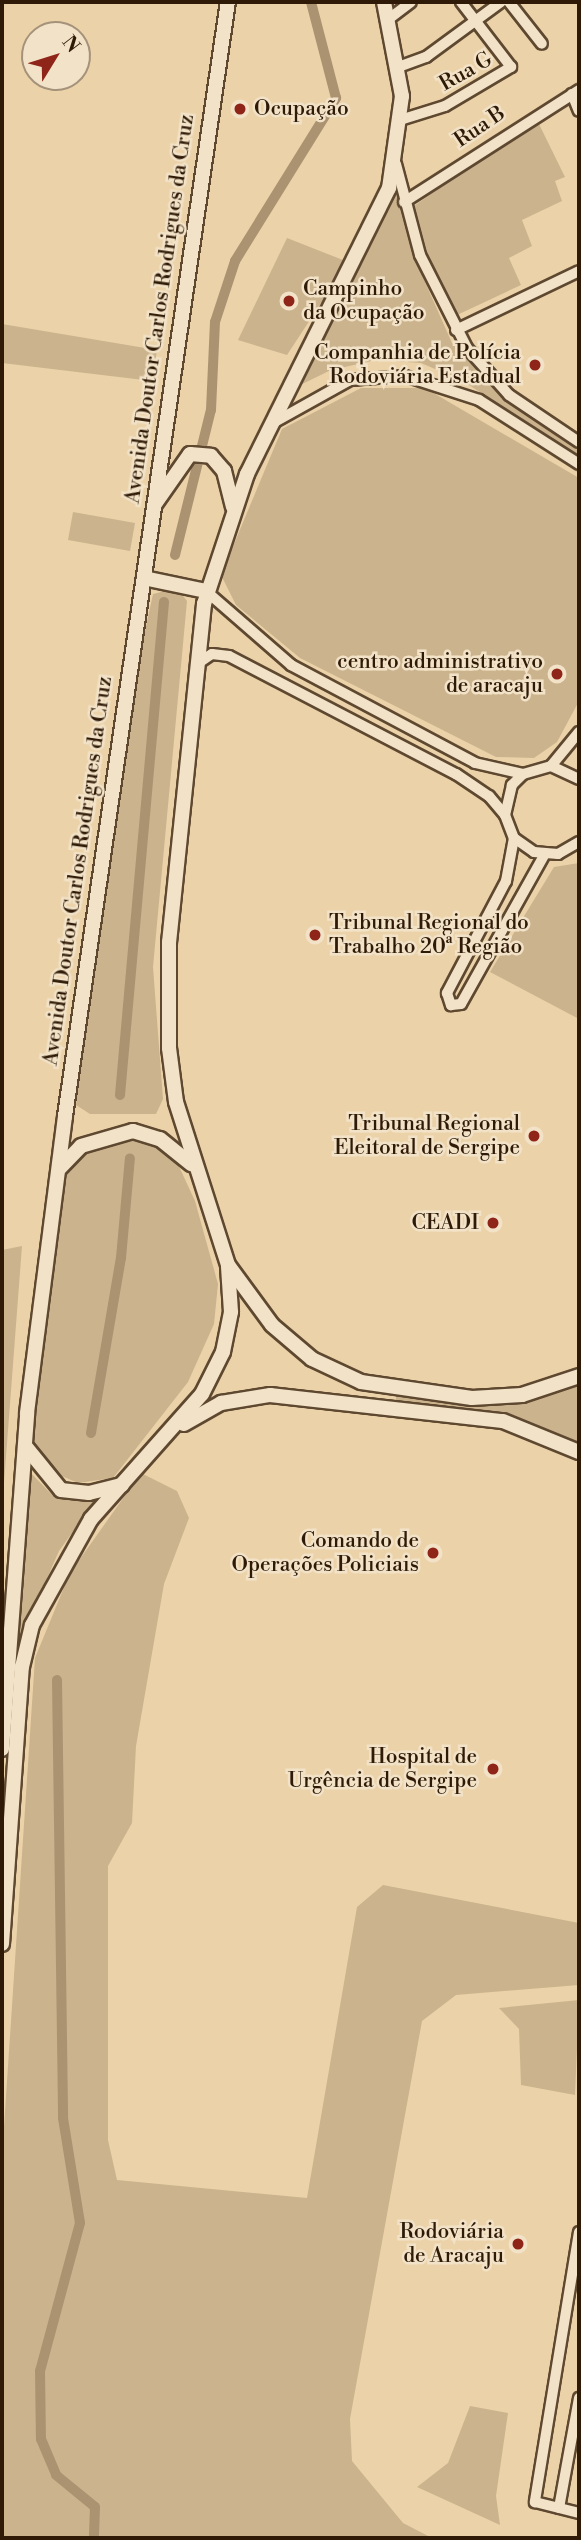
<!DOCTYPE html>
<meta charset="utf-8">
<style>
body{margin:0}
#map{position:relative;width:581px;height:2540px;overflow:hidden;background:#ebd2a9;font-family:"Libre Bodoni",serif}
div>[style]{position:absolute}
.green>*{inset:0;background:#cbb38d}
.canal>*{height:10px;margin:-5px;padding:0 5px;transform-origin:5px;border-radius:5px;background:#ab9372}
.roads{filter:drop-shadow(2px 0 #5e4830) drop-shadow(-2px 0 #5e4830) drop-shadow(0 2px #5e4830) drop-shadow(0 -2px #5e4830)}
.street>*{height:10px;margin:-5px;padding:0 5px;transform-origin:5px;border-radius:5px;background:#f2e2c7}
.secondary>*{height:14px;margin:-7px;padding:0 7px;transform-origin:7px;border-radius:7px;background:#f2e2c7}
.dots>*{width:19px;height:19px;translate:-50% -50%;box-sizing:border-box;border:4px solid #f2e2c7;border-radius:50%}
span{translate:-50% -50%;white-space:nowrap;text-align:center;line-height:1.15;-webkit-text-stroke:5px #f2e2c7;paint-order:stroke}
.street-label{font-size:21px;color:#2f1a07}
.poi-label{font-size:21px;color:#2f1a07}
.left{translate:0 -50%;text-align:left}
.right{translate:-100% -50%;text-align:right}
.frame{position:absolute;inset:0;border:4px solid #2f1a07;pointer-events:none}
.north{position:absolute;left:21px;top:21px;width:70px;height:70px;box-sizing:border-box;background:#f2e2c7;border:2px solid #a4927a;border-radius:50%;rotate:52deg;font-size:19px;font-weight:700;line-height:28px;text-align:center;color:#2f1a07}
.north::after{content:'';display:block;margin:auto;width:24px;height:32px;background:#8f2418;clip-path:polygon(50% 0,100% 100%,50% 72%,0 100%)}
</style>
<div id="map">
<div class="green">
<i style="clip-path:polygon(537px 120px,565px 177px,555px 181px,562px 201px,522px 220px,532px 246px,509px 258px,521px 285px,457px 315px,427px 258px,414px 206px)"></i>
<i style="clip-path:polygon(394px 186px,417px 264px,452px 343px,520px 411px,579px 448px,579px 458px,463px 381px,421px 363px,376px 360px,331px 370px,290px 390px)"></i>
<i style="clip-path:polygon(287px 238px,348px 262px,287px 355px,238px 340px)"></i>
<i style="clip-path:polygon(2px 324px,157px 350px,152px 381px,2px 363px)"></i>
<i style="clip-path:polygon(361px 388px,425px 388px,579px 478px,579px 701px,557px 742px,534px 758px,496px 757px,300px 658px,236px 605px,221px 575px,282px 429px)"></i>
<i style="clip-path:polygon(73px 512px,135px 523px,130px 551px,68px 540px)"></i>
<i style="clip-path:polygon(177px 588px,187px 601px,153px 967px,163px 1099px,156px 1114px,90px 1114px,76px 1105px,79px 1067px,137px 668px,153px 594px)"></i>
<i style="clip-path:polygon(579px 863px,579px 1019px,490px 972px,554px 867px)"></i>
<i style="clip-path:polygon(125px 1129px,171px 1149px,195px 1201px,218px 1284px,214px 1324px,188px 1382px,113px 1478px,78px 1483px,50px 1471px,30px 1444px,60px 1169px,90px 1140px)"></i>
<i style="clip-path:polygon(22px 1246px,2px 1509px,2px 1250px)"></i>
<i style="clip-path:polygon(579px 1384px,579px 1445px,489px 1411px,396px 1401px,396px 1396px,510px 1401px)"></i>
<i style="clip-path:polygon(30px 1472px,55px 1498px,97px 1498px,59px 1551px,15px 1651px)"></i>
<i style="clip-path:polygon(141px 1473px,177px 1491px,189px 1518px,164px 1584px,136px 1746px,132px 1823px,108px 1866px,108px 2140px,117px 2180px,307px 2198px,357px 1907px,383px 1885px,579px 1923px,579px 1985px,456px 1995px,422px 2021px,350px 2419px,352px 2461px,403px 2523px,432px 2538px,2px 2538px,2px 2157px,35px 1658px,70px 1573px)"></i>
<i style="clip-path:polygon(579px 2000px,575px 2095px,521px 2085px,519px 2029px,499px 2008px)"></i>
<i style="clip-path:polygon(470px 2406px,508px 2413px,496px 2496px,500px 2525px,417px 2487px,448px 2463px)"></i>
</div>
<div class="canal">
<i style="left:175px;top:555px;width:149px;rotate:-76.1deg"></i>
<i style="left:211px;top:410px;width:88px;rotate:-87.4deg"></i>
<i style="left:215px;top:322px;width:64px;rotate:-71.8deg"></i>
<i style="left:235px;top:261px;width:192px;rotate:-58.2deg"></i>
<i style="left:336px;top:98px;width:99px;rotate:-104.6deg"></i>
<i style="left:120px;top:1095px;width:495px;rotate:-84.9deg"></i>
<i style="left:91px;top:1433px;width:178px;rotate:-80.3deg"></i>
<i style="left:121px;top:1258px;width:100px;rotate:-84.9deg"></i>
<i style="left:57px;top:1680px;width:438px;rotate:89.2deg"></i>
<i style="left:63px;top:2118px;width:106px;rotate:80.8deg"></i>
<i style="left:80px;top:2223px;width:153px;rotate:105.1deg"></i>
<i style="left:40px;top:2371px;width:68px;rotate:89.2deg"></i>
<i style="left:41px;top:2439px;width:39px;rotate:67deg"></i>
<i style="left:56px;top:2475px;width:50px;rotate:39.4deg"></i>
<i style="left:95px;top:2507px;width:31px;rotate:92deg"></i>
</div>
<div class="roads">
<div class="street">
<i style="left:509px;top:2px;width:53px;rotate:51.8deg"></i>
<i style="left:390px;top:18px;width:26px;rotate:-37deg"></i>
<i style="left:401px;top:66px;width:27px;rotate:-20deg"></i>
<i style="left:426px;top:57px;width:93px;rotate:-36.3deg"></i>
<i style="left:572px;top:94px;width:18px;rotate:68deg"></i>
<i style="left:400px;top:120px;width:47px;rotate:-17.3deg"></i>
<i style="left:445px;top:106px;width:77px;rotate:-30.6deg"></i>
<i style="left:511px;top:67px;width:82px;rotate:-127.6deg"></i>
<i style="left:396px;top:164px;width:94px;rotate:75.2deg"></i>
<i style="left:420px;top:255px;width:104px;rotate:63.2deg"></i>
<i style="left:467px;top:348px;width:63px;rotate:48.2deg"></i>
<i style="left:509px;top:395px;width:84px;rotate:33.9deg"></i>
<i style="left:404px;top:202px;width:208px;rotate:-32.6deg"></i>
<i style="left:456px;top:330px;width:136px;rotate:-25.6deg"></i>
<i style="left:273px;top:423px;width:88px;rotate:-29.2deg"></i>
<i style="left:350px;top:380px;width:55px;rotate:-4.2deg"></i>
<i style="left:405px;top:376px;width:78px;rotate:18deg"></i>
<i style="left:479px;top:400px;width:119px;rotate:32.6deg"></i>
<i style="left:206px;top:591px;width:113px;rotate:41deg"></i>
<i style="left:291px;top:665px;width:208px;rotate:28deg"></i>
<i style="left:475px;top:763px;width:49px;rotate:12.9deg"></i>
<i style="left:197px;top:664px;width:18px;rotate:-34deg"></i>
<i style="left:212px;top:654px;width:17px;rotate:7deg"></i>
<i style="left:229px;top:656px;width:256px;rotate:27.5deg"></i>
<i style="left:456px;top:774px;width:40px;rotate:34deg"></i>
<i style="left:489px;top:796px;width:25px;rotate:50deg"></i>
<i style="left:551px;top:766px;width:44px;rotate:-50.5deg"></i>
<i style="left:579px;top:779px;width:31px;rotate:-155deg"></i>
<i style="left:551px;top:766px;width:29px;rotate:164deg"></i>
<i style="left:523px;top:774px;width:16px;rotate:135deg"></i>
<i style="left:512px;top:785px;width:31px;rotate:103deg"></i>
<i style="left:505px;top:815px;width:25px;rotate:69deg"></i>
<i style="left:514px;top:838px;width:24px;rotate:35deg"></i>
<i style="left:534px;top:852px;width:24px;rotate:5deg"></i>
<i style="left:558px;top:854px;width:24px;rotate:-30deg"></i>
<i style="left:514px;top:838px;width:44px;rotate:100.5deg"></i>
<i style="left:506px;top:881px;width:127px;rotate:117.8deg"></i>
<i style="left:447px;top:993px;width:13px;rotate:72deg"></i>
<i style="left:451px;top:1005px;width:10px;rotate:-6deg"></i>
<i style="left:461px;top:1004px;width:172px;rotate:-60.8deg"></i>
<i style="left:579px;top:2232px;width:274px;rotate:99.3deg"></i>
<i style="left:535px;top:2502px;width:45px;rotate:14deg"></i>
<i style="left:559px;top:2508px;width:112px;rotate:-79.7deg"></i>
</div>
<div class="secondary">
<i style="left:384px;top:2px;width:96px;rotate:79.2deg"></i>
<i style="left:402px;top:96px;width:93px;rotate:98deg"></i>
<i style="left:389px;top:188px;width:319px;rotate:116.4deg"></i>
<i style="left:247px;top:474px;width:137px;rotate:108.3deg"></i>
<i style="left:204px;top:604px;width:340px;rotate:95.9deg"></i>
<i style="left:169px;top:942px;width:106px;rotate:90deg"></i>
<i style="left:169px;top:1048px;width:54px;rotate:82.6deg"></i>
<i style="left:176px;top:1102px;width:171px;rotate:72.3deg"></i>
<i style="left:228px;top:1265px;width:74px;rotate:53.7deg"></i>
<i style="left:272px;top:1325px;width:52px;rotate:40.4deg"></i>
<i style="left:312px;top:1359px;width:54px;rotate:25.1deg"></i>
<i style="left:361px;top:1382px;width:112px;rotate:8.2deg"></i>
<i style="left:472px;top:1398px;width:50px;rotate:-3.4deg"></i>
<i style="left:522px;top:1395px;width:60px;rotate:-18.4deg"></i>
<i style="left:155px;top:504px;width:61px;rotate:-55deg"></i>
<i style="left:190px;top:454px;width:21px;rotate:5deg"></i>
<i style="left:211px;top:456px;width:20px;rotate:49deg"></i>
<i style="left:224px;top:471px;width:37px;rotate:76deg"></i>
<i style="left:144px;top:578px;width:63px;rotate:11.8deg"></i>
<i style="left:60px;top:1168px;width:30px;rotate:-46deg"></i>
<i style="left:81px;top:1146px;width:54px;rotate:-16.1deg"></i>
<i style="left:133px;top:1131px;width:28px;rotate:17deg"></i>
<i style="left:160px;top:1139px;width:40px;rotate:39deg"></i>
<i style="left:184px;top:1424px;width:43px;rotate:-29.6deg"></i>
<i style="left:221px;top:1403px;width:50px;rotate:-9.3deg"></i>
<i style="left:270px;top:1395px;width:234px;rotate:6.4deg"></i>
<i style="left:503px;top:1421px;width:82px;rotate:22.2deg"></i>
<i style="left:26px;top:1447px;width:55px;rotate:50.9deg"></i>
<i style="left:61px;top:1490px;width:28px;rotate:6deg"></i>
<i style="left:89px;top:1493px;width:34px;rotate:-14deg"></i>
<i style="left:2px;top:1749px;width:337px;rotate:-85.7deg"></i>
<i style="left:27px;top:1413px;width:299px;rotate:-82.7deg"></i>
<i style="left:65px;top:1116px;width:1126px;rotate:-81.68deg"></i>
<i style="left:2px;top:1944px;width:278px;rotate:-85.9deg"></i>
<i style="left:22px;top:1667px;width:43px;rotate:-76.6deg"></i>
<i style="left:32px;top:1625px;width:121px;rotate:-60.9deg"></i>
<i style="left:91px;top:1519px;width:167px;rotate:-48.4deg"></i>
<i style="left:202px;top:1394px;width:47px;rotate:-63.4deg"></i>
<i style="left:223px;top:1352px;width:41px;rotate:-78.7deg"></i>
<i style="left:231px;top:1312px;width:45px;rotate:-93.8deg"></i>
</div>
</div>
<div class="dots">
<i style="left:240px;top:109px;background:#8f2418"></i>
<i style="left:289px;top:301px;background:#8f2418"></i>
<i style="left:535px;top:365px;background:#8f2418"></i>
<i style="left:557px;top:674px;background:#8f2418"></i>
<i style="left:315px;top:935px;background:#8f2418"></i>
<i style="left:534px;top:1136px;background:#8f2418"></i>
<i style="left:493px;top:1223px;background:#8f2418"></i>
<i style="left:433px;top:1553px;background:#8f2418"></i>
<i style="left:493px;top:1769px;background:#8f2418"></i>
<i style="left:518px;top:2244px;background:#8f2418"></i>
</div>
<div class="street-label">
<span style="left:466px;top:72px;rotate:-30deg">Rua G</span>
<span style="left:480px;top:127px;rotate:-34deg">Rua B</span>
<span style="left:160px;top:309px;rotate:-82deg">Avenida Doutor Carlos Rodrigues da Cruz</span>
<span style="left:78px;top:871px;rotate:-82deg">Avenida Doutor Carlos Rodrigues da Cruz</span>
</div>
<div class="poi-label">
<span class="left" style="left:254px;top:109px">Ocupação</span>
<span class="left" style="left:303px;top:301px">Campinho<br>da Ocupação</span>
<span class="right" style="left:521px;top:365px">Companhia de Polícia<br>Rodoviária Estadual</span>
<span class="right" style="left:543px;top:674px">centro administrativo<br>de aracaju</span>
<span class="left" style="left:329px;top:935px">Tribunal Regional do<br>Trabalho 20ª Região</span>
<span class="right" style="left:520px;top:1136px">Tribunal Regional<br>Eleitoral de Sergipe</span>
<span class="right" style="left:479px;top:1223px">CEADI</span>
<span class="right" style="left:419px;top:1553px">Comando de<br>Operações Policiais</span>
<span class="right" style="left:477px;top:1769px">Hospital de<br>Urgência de Sergipe</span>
<span class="right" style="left:504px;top:2244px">Rodoviária<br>de Aracaju</span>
</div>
<div class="frame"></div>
<div class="north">N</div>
</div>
